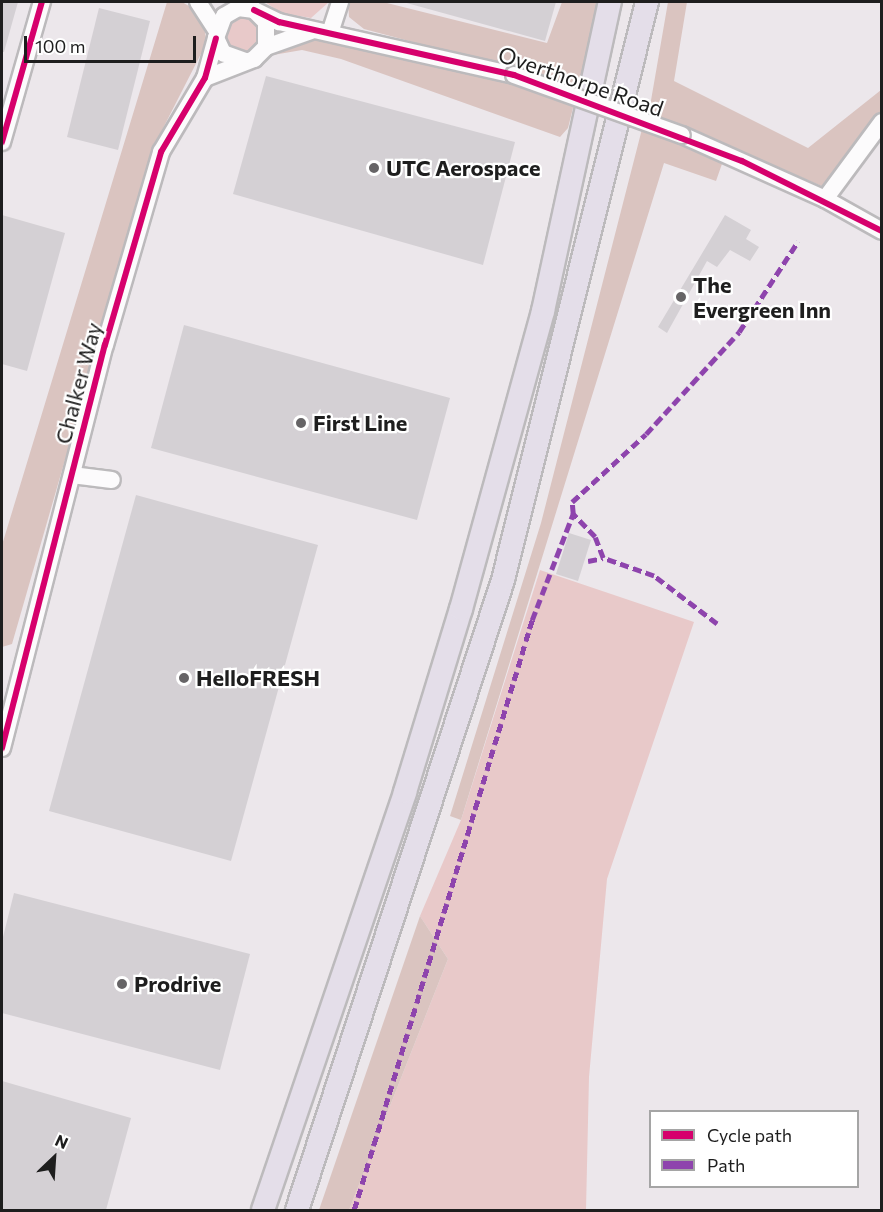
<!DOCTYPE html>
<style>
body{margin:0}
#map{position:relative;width:883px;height:1212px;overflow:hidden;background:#ece7eb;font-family:Commissioner,sans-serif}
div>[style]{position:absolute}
.grass>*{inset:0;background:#e8c9c9}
.round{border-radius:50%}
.forest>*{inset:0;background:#dac4c0}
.building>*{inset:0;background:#d4d0d4}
.roads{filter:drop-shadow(2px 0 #bcbabc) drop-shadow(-2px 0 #bcbabc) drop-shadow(0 2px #bcbabc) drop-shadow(0 -2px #bcbabc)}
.minor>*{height:16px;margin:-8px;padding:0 8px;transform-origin:8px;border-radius:8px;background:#fcfbfc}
.highway>*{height:22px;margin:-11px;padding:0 11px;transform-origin:11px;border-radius:11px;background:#e4dee9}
.bridges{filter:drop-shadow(2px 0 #bcbabc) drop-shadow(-2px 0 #bcbabc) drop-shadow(0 2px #bcbabc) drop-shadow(0 -2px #bcbabc)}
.minor-bridge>*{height:16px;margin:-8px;padding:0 8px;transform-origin:8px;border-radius:8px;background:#fcfbfc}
.quiet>*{height:4.5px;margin-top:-2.25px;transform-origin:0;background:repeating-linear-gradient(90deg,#8e44ad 0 9px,transparent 0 13.5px)}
.cycleway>*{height:6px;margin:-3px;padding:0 3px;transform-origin:3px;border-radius:3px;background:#d6006c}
.dots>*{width:16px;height:16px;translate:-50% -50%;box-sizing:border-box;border:3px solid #fff;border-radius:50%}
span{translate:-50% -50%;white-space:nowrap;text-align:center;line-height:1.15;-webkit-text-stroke:4.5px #fff;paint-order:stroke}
.street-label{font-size:22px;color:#1e1e1e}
.poi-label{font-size:22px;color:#1e1e1e;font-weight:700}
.left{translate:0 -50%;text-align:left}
.frame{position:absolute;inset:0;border:3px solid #1e1e1e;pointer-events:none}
.legend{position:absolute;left:649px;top:1110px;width:210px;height:78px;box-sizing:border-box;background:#fff;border:2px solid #a5a5a5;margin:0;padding:8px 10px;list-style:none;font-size:18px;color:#1e1e1e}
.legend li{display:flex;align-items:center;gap:12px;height:30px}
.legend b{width:30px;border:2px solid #a5a5a5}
.north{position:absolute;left:24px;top:1128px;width:60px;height:60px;-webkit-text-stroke:4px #fff;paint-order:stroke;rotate:25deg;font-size:16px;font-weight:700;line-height:24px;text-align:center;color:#1e1e1e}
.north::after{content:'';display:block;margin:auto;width:21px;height:27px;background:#1e1e1e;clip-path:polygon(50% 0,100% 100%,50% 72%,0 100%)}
.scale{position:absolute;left:24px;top:36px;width:172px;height:27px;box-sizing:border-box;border:3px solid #1e1e1e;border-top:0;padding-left:8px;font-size:18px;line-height:21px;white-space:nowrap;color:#1e1e1e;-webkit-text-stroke:4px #fff;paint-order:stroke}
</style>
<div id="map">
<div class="grass">
<i style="clip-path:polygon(265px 2px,329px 2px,311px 18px,281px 13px)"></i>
<i class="round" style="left:225px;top:18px;width:34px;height:34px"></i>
<i style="clip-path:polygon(540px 570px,694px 622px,607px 879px,589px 1077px,586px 1210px,349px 1210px,448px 959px,420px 916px,461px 820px)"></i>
</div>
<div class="forest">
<i style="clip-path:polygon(167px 2px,182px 2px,201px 13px,207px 42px,157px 140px,12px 644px,2px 647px,2px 545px)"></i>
<i style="clip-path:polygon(348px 2px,383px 2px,547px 43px,562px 2px,597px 2px,580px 83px,575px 85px,364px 29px,349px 17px)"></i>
<i style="clip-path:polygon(668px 2px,687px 2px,674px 81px,808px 148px,881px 90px,881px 112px,824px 187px,649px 112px)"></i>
<i style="clip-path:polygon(300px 40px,330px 40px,488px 75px,574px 104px,568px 128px,560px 137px,341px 59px,302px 50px,273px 55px)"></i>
<i style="clip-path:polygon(642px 129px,723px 161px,716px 181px,664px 163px,461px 820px,450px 816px,541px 523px)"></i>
<i style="clip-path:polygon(420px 916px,448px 959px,349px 1210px,319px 1210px)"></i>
</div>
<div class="building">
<i style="clip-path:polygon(2px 2px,18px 2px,4px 52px,2px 52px)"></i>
<i style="clip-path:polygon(403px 2px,556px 2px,545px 41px)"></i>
<i style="clip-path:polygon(99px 8px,150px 21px,118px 150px,67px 137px)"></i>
<i style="clip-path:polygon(266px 76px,515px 142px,483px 265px,233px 194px)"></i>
<i style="clip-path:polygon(2px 215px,65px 233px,27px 371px,2px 364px)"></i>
<i style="clip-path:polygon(725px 215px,751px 230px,746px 239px,759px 247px,750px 261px,730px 250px,717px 267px,707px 261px,667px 333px,658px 327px)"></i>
<i style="clip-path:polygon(184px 325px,450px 398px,417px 520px,151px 448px)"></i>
<i style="clip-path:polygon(136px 495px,318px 545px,231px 861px,49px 811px)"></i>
<i style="clip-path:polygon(569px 533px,591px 540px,578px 581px,556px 574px)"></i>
<i style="clip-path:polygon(14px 893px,250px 954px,220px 1070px,2px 1013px,2px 941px)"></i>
<i style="clip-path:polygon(2px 1081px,131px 1118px,106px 1210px,2px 1210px)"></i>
</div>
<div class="roads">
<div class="minor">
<i style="left:198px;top:2px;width:33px;rotate:57deg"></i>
<i style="left:254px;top:10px;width:28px;rotate:26deg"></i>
<i style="left:279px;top:22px;width:241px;rotate:12.7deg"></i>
<i style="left:330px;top:33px;width:33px;rotate:-72deg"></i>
<i style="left:266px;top:47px;width:48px;rotate:-19.6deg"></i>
<i style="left:205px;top:78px;width:53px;rotate:-21.2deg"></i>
<i style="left:254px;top:59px;width:17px;rotate:-45deg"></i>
<i style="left:266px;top:47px;width:25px;rotate:-90deg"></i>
<i style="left:266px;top:22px;width:17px;rotate:-135deg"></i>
<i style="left:254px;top:10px;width:16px;rotate:-173deg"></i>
<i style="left:238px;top:8px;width:16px;rotate:150deg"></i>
<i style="left:224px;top:16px;width:23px;rotate:110deg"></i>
<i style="left:216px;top:38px;width:17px;rotate:65deg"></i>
<i style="left:223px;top:53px;width:23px;rotate:20deg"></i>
<i style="left:682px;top:135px;width:157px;rotate:24.1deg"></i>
<i style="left:825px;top:199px;width:65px;rotate:29.3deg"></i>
<i style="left:2px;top:142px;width:146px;rotate:-74.1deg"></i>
<i style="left:825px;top:199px;width:96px;rotate:-53.5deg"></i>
<i style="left:72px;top:475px;width:40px;rotate:7.1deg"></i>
<i style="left:2px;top:748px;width:416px;rotate:-75.7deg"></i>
<i style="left:105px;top:345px;width:201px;rotate:-73.8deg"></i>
<i style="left:161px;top:152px;width:86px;rotate:-59.3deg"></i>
<i style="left:205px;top:78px;width:41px;rotate:-74.6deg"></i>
</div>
<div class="highway">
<i style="left:263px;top:1210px;width:441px;rotate:-71.2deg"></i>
<i style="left:405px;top:792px;width:191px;rotate:-73deg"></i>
<i style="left:461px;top:609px;width:309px;rotate:-74.6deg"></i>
<i style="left:543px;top:311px;width:316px;rotate:-77.8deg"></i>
<i style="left:297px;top:1210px;width:663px;rotate:-71.89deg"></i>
<i style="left:503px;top:580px;width:596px;rotate:-76.01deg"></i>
</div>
</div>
<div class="bridges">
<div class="minor-bridge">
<i style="left:514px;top:75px;width:178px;rotate:19.7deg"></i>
</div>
</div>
<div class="quiet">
<i style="left:588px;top:561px;width:15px;rotate:-11deg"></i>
<i style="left:717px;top:624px;width:79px;rotate:-142.7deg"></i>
<i style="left:654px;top:576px;width:54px;rotate:-160.6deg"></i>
<i style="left:603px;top:558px;width:22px;rotate:-111deg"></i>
<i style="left:595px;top:537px;width:32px;rotate:-134deg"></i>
<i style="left:573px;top:514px;width:12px;rotate:-95deg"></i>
<i style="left:572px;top:502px;width:100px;rotate:-42.6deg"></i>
<i style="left:646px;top:434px;width:138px;rotate:-47.6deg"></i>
<i style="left:739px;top:332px;width:108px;rotate:-57deg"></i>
<i style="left:354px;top:1210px;width:616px;rotate:-73.21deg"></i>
<i style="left:532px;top:620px;width:114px;rotate:-68.9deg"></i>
</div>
<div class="cycleway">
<i style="left:254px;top:10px;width:28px;rotate:26deg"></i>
<i style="left:279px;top:22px;width:241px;rotate:12.7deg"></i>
<i style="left:514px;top:75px;width:244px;rotate:20.7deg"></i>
<i style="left:742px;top:161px;width:157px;rotate:26.6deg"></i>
<i style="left:2px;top:142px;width:146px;rotate:-74.1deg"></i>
<i style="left:2px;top:748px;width:416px;rotate:-75.7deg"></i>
<i style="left:105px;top:345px;width:201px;rotate:-73.8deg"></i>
<i style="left:161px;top:152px;width:86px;rotate:-59.3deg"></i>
<i style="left:205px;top:78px;width:41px;rotate:-74.6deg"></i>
</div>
<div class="dots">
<i style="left:374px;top:168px;background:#666466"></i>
<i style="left:681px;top:297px;background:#666466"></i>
<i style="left:301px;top:423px;background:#666466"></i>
<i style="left:184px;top:678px;background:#666466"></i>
<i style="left:122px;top:984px;background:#666466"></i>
</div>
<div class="street-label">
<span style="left:581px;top:81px;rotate:19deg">Overthorpe Road</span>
<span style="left:78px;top:383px;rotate:-75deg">Chalker Way</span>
</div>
<div class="poi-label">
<span class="left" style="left:386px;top:168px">UTC Aerospace</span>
<span class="left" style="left:693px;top:297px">The<br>Evergreen Inn</span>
<span class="left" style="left:313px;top:423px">First Line</span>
<span class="left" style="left:196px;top:678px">HelloFRESH</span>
<span class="left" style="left:134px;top:984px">Prodrive</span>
</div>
<div class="frame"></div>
<ul class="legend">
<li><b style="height:8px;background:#d6006c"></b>Cycle path</li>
<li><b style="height:8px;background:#8e44ad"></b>Path</li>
</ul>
<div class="north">N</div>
<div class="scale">100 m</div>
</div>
